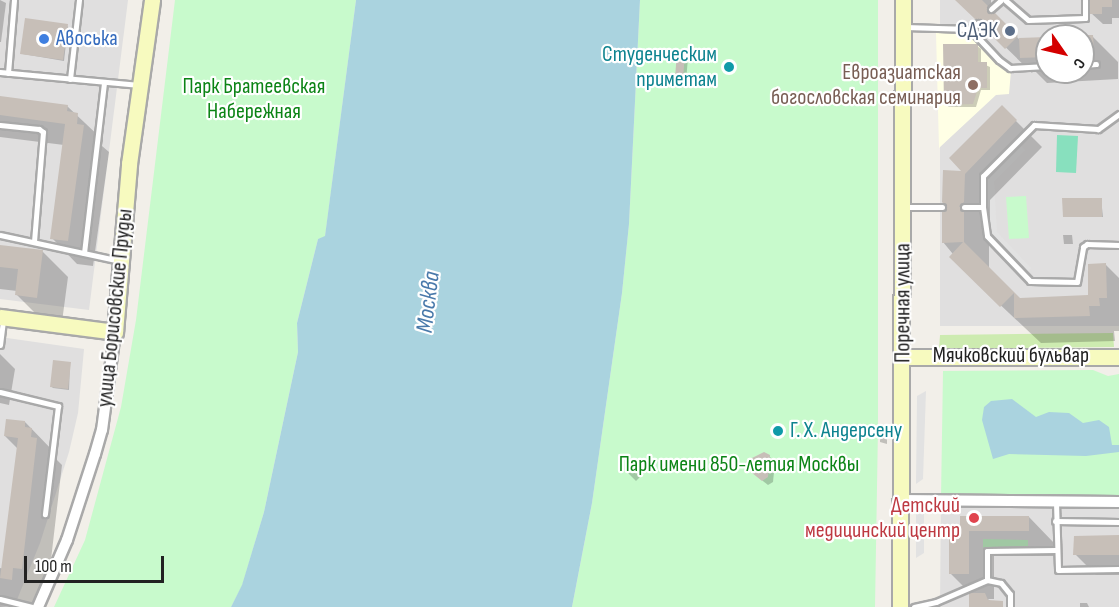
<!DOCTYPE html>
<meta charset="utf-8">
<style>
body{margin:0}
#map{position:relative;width:1119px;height:607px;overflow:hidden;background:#f2efe9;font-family:"Sofia Sans Condensed",sans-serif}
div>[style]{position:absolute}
.residential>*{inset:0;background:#e0dfdf}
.education>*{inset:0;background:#ffffe5}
.grass>*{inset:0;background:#cdebb0}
.park>*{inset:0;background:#c8facc}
.pitch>*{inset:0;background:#88e0be}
.parking>*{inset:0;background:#e2e2e2}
.water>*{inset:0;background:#aad3df}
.shadow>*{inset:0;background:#0003}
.building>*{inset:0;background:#c7bfb8}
.roads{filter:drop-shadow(2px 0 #a9a9a9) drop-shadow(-2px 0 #a9a9a9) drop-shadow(0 2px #a9a9a9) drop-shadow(0 -2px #a9a9a9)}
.lane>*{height:5px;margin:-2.5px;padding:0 2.5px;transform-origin:2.5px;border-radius:2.5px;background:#fff}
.street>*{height:10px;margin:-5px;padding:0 5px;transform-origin:5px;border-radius:5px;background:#fff}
.secondary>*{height:15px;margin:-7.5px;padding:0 7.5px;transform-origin:7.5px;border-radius:7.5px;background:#f7fabf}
.dots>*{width:16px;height:16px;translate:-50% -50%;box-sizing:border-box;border:3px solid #fff;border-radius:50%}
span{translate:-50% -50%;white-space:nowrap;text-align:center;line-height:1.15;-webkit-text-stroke:4.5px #fff;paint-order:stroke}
.service-label{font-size:22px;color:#4e5e75}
.right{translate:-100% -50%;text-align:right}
.shop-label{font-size:22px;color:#366cbe}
.left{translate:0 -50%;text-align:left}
.culture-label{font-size:22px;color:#0d838f}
.education-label{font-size:22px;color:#785e54}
.park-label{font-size:22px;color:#0c8416}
.street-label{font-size:22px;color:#222}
.health-label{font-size:22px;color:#be3a42}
.water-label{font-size:24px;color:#4a7aab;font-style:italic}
.north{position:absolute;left:1035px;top:24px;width:60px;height:60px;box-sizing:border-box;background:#fff;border:2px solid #a7a7a7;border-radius:50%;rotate:124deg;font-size:16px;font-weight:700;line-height:24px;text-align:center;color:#222}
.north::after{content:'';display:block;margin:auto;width:21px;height:27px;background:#d40000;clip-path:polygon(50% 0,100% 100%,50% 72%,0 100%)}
.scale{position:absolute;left:24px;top:556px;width:140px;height:27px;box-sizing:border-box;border:3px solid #222;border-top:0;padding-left:8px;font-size:18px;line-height:21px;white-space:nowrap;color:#222;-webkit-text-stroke:4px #fff;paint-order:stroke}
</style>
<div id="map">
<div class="residential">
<i style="clip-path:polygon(0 0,128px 0,89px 310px,0 299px)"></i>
<i style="clip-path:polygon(evenodd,940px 0,1119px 0,1119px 326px,940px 326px,940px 0,1047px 36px,1083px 36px,1083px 72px,1047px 72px,1047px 36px)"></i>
<i style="clip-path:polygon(0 337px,84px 349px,78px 413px,69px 452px,40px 543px,14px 607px,0 607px)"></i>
<i style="clip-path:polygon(941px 497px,1119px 498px,1119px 607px,940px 607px)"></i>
</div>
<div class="education">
<i style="clip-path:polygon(969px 32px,999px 66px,1011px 71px,1009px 94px,996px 95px,939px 148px,936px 33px)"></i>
</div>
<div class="grass">
<i style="clip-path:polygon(1113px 333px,1114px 347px,939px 349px,940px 335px)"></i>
</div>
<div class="park">
<i style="clip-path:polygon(175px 0,356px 0,325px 237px,318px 239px,297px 323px,298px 352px,264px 512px,242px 586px,231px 607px,54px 607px,85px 540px,121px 407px,136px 320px)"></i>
<i style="clip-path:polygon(640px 0,878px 0,878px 428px,875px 607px,572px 607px,592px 503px,622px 293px,629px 224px)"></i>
<i style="clip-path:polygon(1026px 196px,1029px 238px,1009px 239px,1006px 197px)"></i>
<i style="clip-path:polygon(1093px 370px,1108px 376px,1119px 374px,1119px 495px,941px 497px,943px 371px)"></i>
<i style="clip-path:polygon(983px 539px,1028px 540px,1028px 549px,983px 548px)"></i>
</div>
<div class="pitch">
<i style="clip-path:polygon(1057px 135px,1078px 136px,1076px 173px,1056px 172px)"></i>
</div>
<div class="parking">
<i style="clip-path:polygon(1020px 145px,1025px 150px,994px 181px,997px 232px,1031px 268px,1027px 273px,990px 235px,987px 178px)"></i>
<i style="clip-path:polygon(926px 391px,923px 479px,916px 484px,917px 396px)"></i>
<i style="clip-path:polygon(924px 507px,924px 553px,916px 558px,916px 512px)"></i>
</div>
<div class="water">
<i style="clip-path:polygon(356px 0,640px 0,629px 224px,622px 293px,592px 503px,572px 607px,231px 607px,242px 585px,264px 512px,298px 352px,297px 323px,318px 239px,325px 236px)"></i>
<i style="clip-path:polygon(1012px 399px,1036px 417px,1049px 412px,1069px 413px,1083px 423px,1099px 420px,1109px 427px,1112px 445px,1119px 445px,1119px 452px,1086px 456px,1009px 454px,993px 459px,982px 420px,984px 407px,991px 401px)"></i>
</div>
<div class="shadow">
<i style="clip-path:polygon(0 0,6px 3px,1px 42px,0 42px)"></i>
<i style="clip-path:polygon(957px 0,991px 0,991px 8px,988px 8px,1020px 40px,1047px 39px,1047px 72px,1083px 72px,1083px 37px,1092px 36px,1118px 62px,1118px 79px,1047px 83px,1034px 70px,1032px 73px)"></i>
<i style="clip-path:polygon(1091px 0,1119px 0,1119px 18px,1112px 18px,1112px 24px,1103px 24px,1091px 13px)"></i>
<i style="clip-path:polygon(68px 26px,64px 61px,23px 54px)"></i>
<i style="clip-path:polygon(977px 46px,981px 49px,981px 63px,990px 67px,990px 90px,981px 90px,976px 107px,949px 107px,945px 104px)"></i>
<i style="clip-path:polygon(684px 54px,688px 58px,686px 81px,676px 78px)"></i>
<i style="clip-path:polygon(0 97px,67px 106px,103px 140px,102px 146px,109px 152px,93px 266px,77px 264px,52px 238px,64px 145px,0 137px)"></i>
<i style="clip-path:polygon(1002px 107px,1042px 147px,990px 200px,990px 228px,984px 233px,989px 239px,989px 269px,1020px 299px,1090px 296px,1106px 265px,1119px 278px,1119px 331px,1114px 331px,1115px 341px,1041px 343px,976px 282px,943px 242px,949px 208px,965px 172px)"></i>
<i style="clip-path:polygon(1101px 199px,1103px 217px,1064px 217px)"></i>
<i style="clip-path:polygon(1063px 235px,1072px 235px,1073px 244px,1064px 244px)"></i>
<i style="clip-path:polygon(0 246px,42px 251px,68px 277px,62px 322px,42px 320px,17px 295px,17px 291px,0 289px)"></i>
<i style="clip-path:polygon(0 354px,15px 369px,9px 405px,0 403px)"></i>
<i style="clip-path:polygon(70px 364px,69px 390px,53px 388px,51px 386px)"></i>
<i style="clip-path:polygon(25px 422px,57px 455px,57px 460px,62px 465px,47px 594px,37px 605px,0 607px,0 568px,4px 569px,18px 449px,5px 436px)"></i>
<i style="clip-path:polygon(880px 434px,887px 435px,887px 444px,880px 442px)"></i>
<i style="clip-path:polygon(769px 456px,775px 462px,773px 482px,768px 485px,747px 468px)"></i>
<i style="clip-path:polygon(639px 463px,646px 471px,636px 481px,628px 473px)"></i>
<i style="clip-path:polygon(961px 517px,1029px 517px,1054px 543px,1054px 556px,994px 556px,994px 599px,988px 599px,996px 607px,971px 607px,971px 594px,950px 573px,961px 533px)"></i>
<i style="clip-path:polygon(1119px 537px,1119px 575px,1096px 575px,1075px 554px)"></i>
<i style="clip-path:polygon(1080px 603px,1087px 603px,1089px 607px,1080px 607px)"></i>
</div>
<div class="building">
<i style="clip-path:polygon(955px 0,982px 0,988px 6px,988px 13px,994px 12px,1018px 36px,1005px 49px,982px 26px,981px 20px,975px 19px)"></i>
<i style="clip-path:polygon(1090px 0,1112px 0,1112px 7px,1102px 7px,1102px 14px,1090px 14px)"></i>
<i style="clip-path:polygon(25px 18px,68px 24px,63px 60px,20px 54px)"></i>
<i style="clip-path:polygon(1093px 35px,1094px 54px,1083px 55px,1083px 35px)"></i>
<i style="clip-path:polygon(1047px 37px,1047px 57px,1020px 58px,1019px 38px)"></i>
<i style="clip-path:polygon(943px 44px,978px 44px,978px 62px,987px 62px,987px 88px,978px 88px,973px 104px,944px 105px)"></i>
<i style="clip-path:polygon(677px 52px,685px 53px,683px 79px,675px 78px)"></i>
<i style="clip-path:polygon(0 96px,68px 105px,67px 111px,78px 113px,77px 124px,84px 125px,68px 241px,50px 239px,65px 124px,0 115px)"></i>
<i style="clip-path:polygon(1002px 105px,1017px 120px,965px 174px,964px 202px,959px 206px,964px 212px,964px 242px,1020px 298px,1088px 295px,1088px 264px,1106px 263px,1107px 298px,1099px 298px,1100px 306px,1089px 306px,1090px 316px,1014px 318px,1014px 293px,1000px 307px,949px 257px,963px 242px,942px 243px,942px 212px,947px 208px,942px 202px,943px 170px,961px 171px,949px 158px)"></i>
<i style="clip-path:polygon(1062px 198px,1102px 198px,1102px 217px,1063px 217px)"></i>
<i style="clip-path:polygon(0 245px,43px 250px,37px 298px,15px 295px,18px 269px,0 267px)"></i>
<i style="clip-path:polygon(53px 360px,71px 362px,68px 389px,50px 387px)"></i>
<i style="clip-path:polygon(6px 419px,25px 421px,25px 427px,32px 428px,31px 437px,37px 438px,22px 569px,13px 568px,12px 580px,0 578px,18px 438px,4px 436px)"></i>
<i style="clip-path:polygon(764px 452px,770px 455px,768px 477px,762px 481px,746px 468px,746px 461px)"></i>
<i style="clip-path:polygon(960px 516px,1029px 516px,1029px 531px,969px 531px,969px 574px,949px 574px,949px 532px,960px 532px)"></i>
<i style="clip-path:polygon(1119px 535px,1119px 555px,1073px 555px,1074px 536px)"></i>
<i style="clip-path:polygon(969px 593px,985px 593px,988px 600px,1003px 601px,1003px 607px,969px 607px)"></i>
</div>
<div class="roads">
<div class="lane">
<i style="left:1005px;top:0;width:30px;rotate:41deg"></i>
<i style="left:1028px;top:20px;width:57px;rotate:-2deg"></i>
<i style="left:1085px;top:18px;width:18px;rotate:-90deg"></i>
<i style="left:991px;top:9px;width:13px;rotate:-42deg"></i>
<i style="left:905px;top:27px;width:65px;rotate:1.8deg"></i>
<i style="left:970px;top:29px;width:42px;rotate:46.9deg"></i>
<i style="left:999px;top:60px;width:14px;rotate:36deg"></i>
<i style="left:1010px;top:68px;width:37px;rotate:-3deg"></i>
<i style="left:970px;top:29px;width:10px;rotate:-37deg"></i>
<i style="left:1083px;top:65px;width:13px;rotate:-4deg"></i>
<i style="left:0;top:72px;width:140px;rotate:5.3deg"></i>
<i style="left:8px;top:73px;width:73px;rotate:-85.3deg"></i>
<i style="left:70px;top:79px;width:80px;rotate:-83.5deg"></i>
<i style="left:1119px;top:114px;width:26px;rotate:144deg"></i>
<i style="left:1098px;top:129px;width:64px;rotate:-176.4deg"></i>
<i style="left:1034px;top:125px;width:72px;rotate:135deg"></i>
<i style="left:983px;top:176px;width:31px;rotate:90deg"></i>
<i style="left:983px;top:207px;width:29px;rotate:82deg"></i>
<i style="left:987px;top:236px;width:62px;rotate:46.3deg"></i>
<i style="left:1030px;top:281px;width:47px;rotate:1.2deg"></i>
<i style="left:1077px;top:282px;width:36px;rotate:-80deg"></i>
<i style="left:1083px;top:247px;width:5px;rotate:-37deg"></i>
<i style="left:1087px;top:244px;width:32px;rotate:2deg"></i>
<i style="left:0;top:125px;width:39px;rotate:6deg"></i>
<i style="left:39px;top:129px;width:5px;rotate:37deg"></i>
<i style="left:43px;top:132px;width:109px;rotate:94.7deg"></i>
<i style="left:905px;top:207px;width:37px"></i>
<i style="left:964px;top:207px;width:19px"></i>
<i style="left:0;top:235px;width:123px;rotate:12.2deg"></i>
<i style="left:84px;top:253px;width:172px;rotate:-83.3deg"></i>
<i style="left:0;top:345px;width:25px;rotate:-83deg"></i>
<i style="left:0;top:392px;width:60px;rotate:13.6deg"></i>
<i style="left:58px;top:406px;width:109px;rotate:96.9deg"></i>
<i style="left:1056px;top:502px;width:68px;rotate:88.3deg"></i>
<i style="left:1058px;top:570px;width:61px;rotate:-0.9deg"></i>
<i style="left:1055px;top:521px;width:64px;rotate:0.9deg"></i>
<i style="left:987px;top:580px;width:29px;rotate:-90deg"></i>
<i style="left:987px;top:551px;width:69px;rotate:-0.8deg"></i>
<i style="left:0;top:599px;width:33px;rotate:14deg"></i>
<i style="left:914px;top:607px;width:23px;rotate:-13deg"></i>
<i style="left:936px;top:602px;width:56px;rotate:-23.3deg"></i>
<i style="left:987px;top:580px;width:14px;rotate:12deg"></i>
<i style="left:1001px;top:583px;width:14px;rotate:51deg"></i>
<i style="left:1010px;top:594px;width:13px;rotate:90deg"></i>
</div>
<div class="street">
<i style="left:901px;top:500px;width:218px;rotate:0.5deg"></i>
<i style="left:38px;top:607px;width:73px;rotate:-66.6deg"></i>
<i style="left:67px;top:540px;width:90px;rotate:-72deg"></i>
<i style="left:95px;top:454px;width:25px;rotate:-74deg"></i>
<i style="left:102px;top:430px;width:99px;rotate:-82.4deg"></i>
</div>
<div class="secondary">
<i style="left:0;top:317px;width:116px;rotate:7.4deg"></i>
<i style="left:115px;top:332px;width:169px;rotate:-85.2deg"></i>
<i style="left:129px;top:164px;width:166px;rotate:-82deg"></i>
<i style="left:903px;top:357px;width:216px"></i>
<i style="left:900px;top:607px;width:607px;rotate:-89.72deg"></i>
</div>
</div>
<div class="dots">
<i style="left:1010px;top:31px;background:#5c6f8a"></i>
<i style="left:44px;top:39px;background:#3f7fe0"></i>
<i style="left:729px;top:67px;background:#0f9aa8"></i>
<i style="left:973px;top:85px;background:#8d6e63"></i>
<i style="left:778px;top:431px;background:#0f9aa8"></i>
<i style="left:974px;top:518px;background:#e0444e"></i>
</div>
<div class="service-label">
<span class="right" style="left:998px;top:31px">СДЭК</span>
</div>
<div class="shop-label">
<span class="left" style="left:56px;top:39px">Авоська</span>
</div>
<div class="culture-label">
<span class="right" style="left:717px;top:67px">Студенческим<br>приметам</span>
<span class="left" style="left:790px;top:431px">Г. Х. Андерсену</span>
</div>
<div class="education-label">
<span class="right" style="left:961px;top:85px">Евроазиатская<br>богословская семинария</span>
</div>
<div class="park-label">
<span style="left:254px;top:99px">Парк Братеевская<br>Набережная</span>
<span style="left:739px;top:465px">Парк имени 850-летия Москвы</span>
</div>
<div class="street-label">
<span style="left:903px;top:303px;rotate:-90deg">Поречная улица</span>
<span style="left:115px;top:308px;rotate:-84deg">улица Борисовские Пруды</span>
<span style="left:1011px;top:356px">Мячковский бульвар</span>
</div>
<div class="health-label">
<span class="right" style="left:960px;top:518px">Детский<br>медицинский центр</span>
</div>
<div class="water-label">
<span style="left:428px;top:302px;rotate:-83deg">Москва</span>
</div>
<div class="north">С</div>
<div class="scale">100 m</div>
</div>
